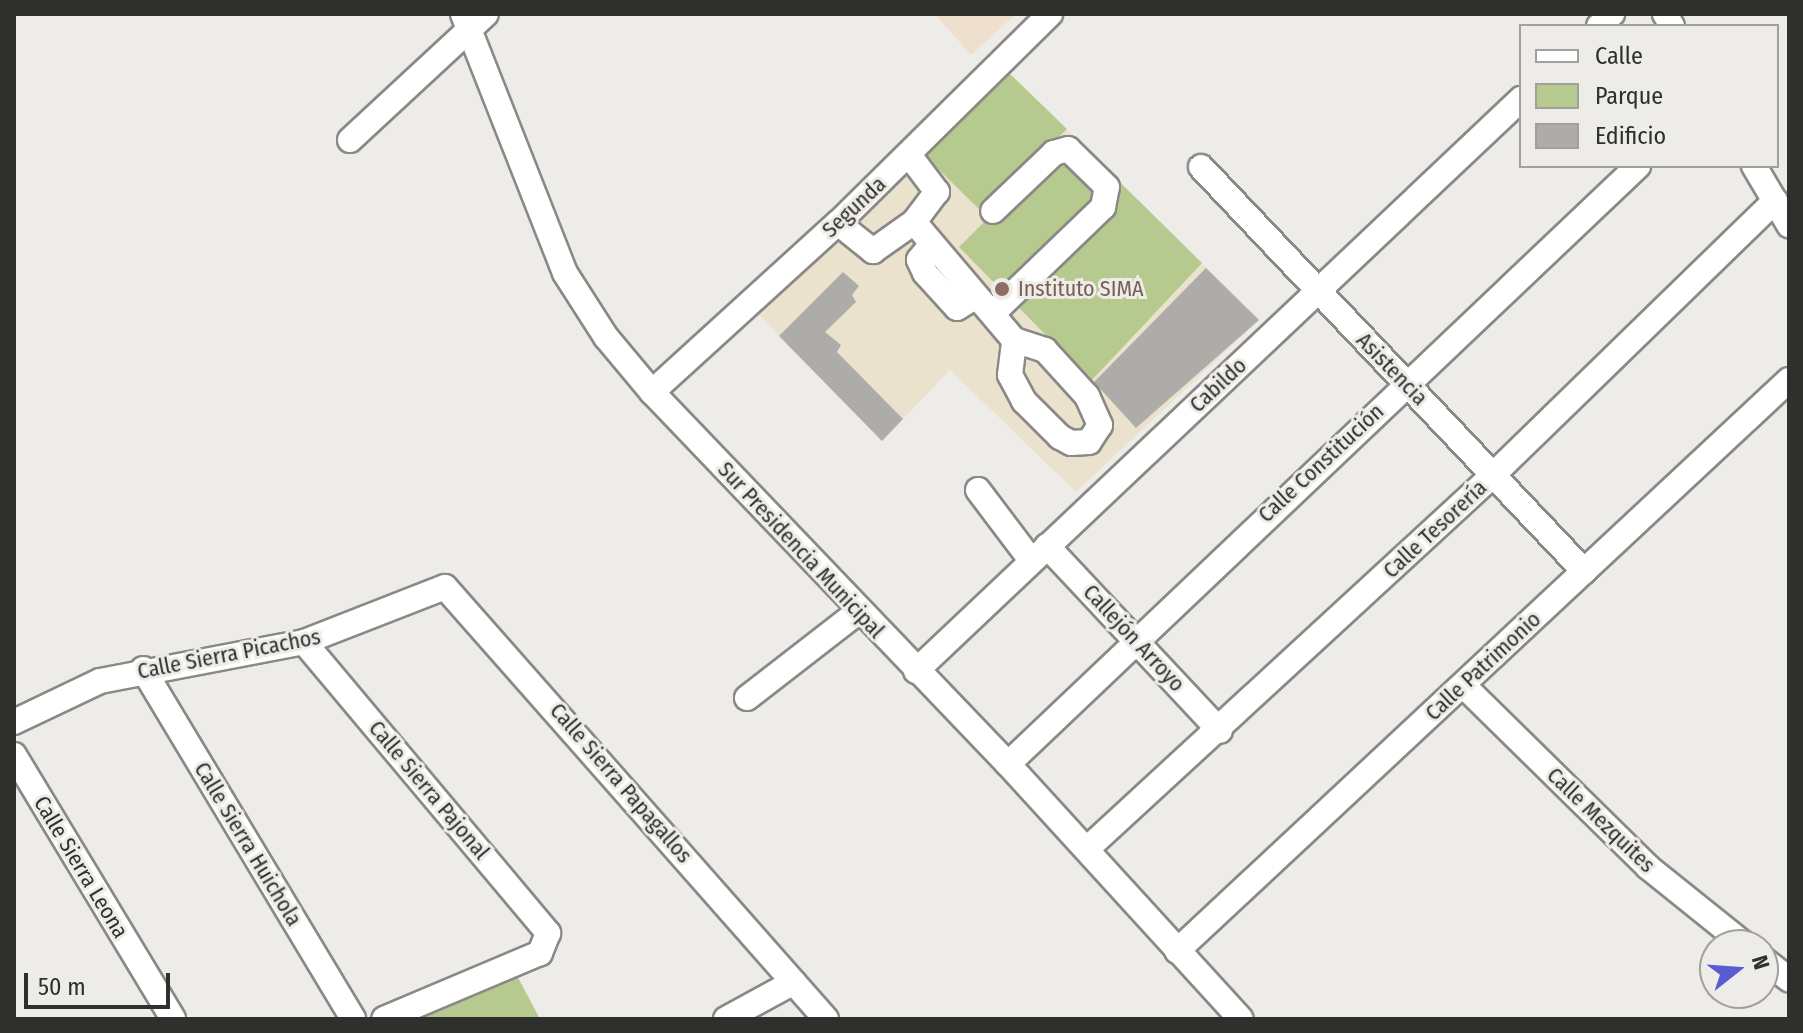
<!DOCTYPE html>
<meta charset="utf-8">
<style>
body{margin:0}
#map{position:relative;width:1803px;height:1033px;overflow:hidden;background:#eeece8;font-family:"Fira Sans Condensed",sans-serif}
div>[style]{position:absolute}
.commercial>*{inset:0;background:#eee0cd}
.education>*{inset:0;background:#eae2cc}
.green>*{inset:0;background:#b6c98e}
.building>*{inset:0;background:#aeaca9}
.roads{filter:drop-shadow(2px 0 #8b8986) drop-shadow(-2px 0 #8b8986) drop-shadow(0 2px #8b8986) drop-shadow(0 -2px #8b8986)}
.minor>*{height:24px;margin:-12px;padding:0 12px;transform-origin:12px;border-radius:12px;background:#fff}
.dots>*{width:22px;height:22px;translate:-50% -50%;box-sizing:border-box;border:4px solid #eeece8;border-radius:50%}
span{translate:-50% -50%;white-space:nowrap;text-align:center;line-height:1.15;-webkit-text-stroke:6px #eeece8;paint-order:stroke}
.street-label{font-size:22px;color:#2f2f2d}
.education-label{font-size:22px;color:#785e54}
.left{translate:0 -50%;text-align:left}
.frame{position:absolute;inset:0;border:16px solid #2f2f2d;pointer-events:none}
.legend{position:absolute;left:1519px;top:24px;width:260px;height:144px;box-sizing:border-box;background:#eeece8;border:2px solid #a2a09d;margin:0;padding:10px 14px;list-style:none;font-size:24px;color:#2f2f2d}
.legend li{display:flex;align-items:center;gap:16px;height:40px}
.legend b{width:40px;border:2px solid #a2a09d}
.north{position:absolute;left:1699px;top:929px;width:80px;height:80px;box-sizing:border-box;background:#eeece8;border:2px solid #a2a09d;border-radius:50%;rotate:73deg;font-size:22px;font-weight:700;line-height:32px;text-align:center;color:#2f2f2d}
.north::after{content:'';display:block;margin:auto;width:28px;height:36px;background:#595bd3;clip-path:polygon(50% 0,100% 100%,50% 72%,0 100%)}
.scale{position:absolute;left:24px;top:973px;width:146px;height:36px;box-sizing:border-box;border:4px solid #2f2f2d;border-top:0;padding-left:10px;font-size:24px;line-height:28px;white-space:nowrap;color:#2f2f2d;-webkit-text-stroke:6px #eeece8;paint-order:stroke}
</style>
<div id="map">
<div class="commercial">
<i style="clip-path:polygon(935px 14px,1016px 14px,971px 55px)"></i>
</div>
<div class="education">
<i style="clip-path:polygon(1009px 73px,1259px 320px,1076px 492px,950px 370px,882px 441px,754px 310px)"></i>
</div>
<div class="green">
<i style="clip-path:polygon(1009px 73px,1067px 129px,981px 211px,922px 153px)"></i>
<i style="clip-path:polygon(1072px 135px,1202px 263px,1091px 381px,959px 247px)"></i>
<i style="clip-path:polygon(514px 970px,540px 1019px,408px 1019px)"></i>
</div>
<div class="building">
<i style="clip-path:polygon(1206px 268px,1259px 320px,1136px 428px,1094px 382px)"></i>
<i style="clip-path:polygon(843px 272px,859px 286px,852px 295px,856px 302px,825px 332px,841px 345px,837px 352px,903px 419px,882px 441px,779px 336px)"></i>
</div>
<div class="roads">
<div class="minor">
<i style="left:463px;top:14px;width:278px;rotate:68.5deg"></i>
<i style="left:565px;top:273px;width:76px;rotate:57.4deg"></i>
<i style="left:606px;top:337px;width:72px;rotate:50.1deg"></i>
<i style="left:652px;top:392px;width:515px;rotate:46.26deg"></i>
<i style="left:1008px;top:764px;width:345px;rotate:47.6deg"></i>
<i style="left:1665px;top:14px;width:14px;rotate:60deg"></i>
<i style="left:1599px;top:26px;width:18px;rotate:-43deg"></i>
<i style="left:350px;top:140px;width:185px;rotate:-42.8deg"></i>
<i style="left:1754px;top:166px;width:69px;rotate:59.3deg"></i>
<i style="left:1201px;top:167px;width:557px;rotate:46.53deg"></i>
<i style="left:914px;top:222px;width:155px;rotate:49.7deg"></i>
<i style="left:1014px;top:340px;width:33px;rotate:18deg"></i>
<i style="left:1045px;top:350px;width:62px;rotate:47.6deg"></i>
<i style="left:1087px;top:396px;width:32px;rotate:66deg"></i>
<i style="left:1100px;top:425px;width:20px;rotate:123deg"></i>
<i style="left:1089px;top:442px;width:18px;rotate:177deg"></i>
<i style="left:1071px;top:443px;width:13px;rotate:-151deg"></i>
<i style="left:1060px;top:437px;width:51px;rotate:-135deg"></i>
<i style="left:1024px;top:401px;width:30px;rotate:-118deg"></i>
<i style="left:1010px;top:375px;width:35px;rotate:-83deg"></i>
<i style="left:838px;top:223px;width:45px;rotate:38.7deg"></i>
<i style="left:873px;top:251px;width:50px;rotate:-35.3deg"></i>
<i style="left:914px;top:222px;width:38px;rotate:-53deg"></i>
<i style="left:937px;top:192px;width:46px;rotate:-127.1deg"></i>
<i style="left:931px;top:245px;width:19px;rotate:129deg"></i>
<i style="left:919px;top:260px;width:14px;rotate:65deg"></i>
<i style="left:925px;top:273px;width:47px;rotate:47.6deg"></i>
<i style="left:957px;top:308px;width:22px;rotate:-32deg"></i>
<i style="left:993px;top:313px;width:153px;rotate:-43.9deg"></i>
<i style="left:1103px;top:207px;width:20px;rotate:-79deg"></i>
<i style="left:1107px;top:187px;width:54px;rotate:-135.7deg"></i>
<i style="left:1068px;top:149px;width:15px;rotate:164deg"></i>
<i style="left:1054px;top:153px;width:84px;rotate:136.4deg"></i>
<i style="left:652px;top:392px;width:251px;rotate:-42.3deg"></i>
<i style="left:838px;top:223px;width:298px;rotate:-44.6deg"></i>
<i style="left:978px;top:490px;width:88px;rotate:52.9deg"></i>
<i style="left:1047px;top:546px;width:253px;rotate:46.9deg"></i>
<i style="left:304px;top:642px;width:380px;rotate:50deg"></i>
<i style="left:548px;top:933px;width:22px;rotate:112deg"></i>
<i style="left:540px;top:953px;width:169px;rotate:157.1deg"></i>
<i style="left:143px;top:669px;width:408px;rotate:59deg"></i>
<i style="left:916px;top:671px;width:833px;rotate:-43.39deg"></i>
<i style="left:1464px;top:686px;width:258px;rotate:44.5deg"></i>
<i style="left:1648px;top:867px;width:124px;rotate:38.8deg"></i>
<i style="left:747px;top:698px;width:142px;rotate:-37.8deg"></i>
<i style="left:14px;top:722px;width:95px;rotate:-25.5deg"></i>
<i style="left:100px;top:681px;width:208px;rotate:-10.8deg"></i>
<i style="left:304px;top:642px;width:151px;rotate:-21.3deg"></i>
<i style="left:445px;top:587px;width:576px;rotate:48.59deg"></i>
<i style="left:14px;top:755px;width:308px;rotate:58.9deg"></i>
<i style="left:1008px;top:764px;width:869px;rotate:-43.51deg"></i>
<i style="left:1087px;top:849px;width:551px;rotate:-42.64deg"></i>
<i style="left:1492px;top:476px;width:395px;rotate:-44.2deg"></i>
<i style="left:1177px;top:951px;width:837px;rotate:-43.02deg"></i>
<i style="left:1763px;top:959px;width:33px;rotate:38deg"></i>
<i style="left:726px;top:1019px;width:77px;rotate:-28.6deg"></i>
</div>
</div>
<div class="dots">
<i style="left:1002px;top:289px;background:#8d6e63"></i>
</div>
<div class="street-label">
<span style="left:854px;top:207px;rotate:-43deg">Segunda</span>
<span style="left:1392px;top:369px;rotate:46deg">Asistencia</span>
<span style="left:1218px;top:385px;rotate:-43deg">Cabildo</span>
<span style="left:1321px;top:463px;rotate:-43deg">Calle Constitución</span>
<span style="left:1435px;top:529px;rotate:-43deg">Calle Tesorería</span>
<span style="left:801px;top:550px;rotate:47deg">Sur Presidencia Municipal</span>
<span style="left:1134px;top:638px;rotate:47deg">Callejón Arroyo</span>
<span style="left:229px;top:654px;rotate:-11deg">Calle Sierra Picachos</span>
<span style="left:1483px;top:666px;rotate:-43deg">Calle Patrimonio</span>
<span style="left:621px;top:783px;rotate:49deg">Calle Sierra Papagallos</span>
<span style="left:429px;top:790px;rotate:50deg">Calle Sierra Pajonal</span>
<span style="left:1601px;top:820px;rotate:44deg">Calle Mezquites</span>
<span style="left:248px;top:844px;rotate:59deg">Calle Sierra Huichola</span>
<span style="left:81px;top:867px;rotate:59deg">Calle Sierra Leona</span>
</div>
<div class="education-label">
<span class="left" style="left:1018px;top:289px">Instituto SIMA</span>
</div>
<div class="frame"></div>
<ul class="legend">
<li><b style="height:10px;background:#fff"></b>Calle</li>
<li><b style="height:22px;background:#b6c98e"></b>Parque</li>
<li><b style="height:22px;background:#aeaca9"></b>Edificio</li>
</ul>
<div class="north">N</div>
<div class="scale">50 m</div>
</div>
